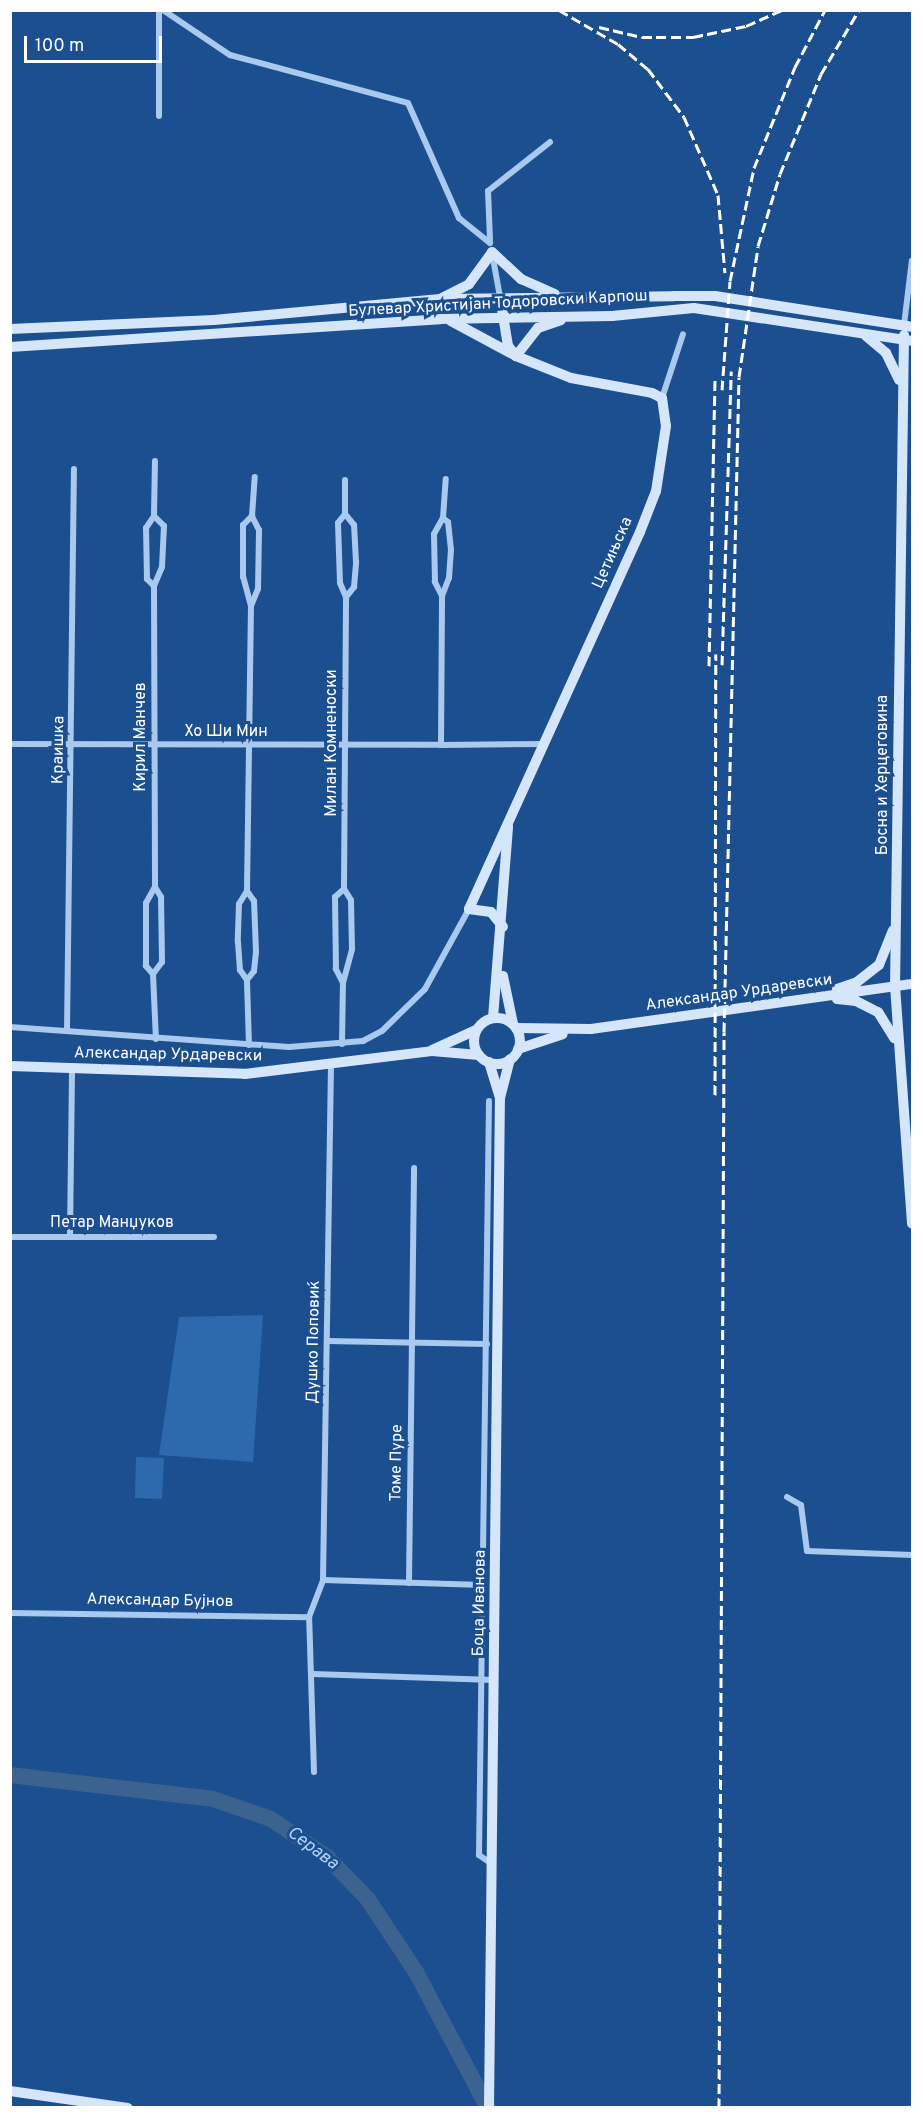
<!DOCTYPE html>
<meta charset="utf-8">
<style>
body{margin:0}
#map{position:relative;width:923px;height:2118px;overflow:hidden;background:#1b4f8f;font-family:Overpass,sans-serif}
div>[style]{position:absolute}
.green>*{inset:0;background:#2e69ad}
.river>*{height:16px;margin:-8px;padding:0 8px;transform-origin:8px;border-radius:8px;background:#3c6290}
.street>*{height:6px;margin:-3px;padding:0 3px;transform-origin:3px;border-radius:3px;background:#a9c9ee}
.secondary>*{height:10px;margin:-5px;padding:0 5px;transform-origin:5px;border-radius:5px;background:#d6e6fa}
.secondary>.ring{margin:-5px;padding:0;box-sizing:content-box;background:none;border:10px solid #d6e6fa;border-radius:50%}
.rail>*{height:3px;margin-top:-1.5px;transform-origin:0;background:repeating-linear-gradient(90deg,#fff 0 10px,transparent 0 14.5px)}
span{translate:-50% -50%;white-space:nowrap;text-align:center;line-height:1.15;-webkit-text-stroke:6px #1b4f8f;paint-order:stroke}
.street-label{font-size:16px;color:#fff}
.water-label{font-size:18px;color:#b5d3f5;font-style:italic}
.frame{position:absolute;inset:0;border:12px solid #fff;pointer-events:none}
.scale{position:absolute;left:24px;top:36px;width:138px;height:27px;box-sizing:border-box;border:3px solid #fff;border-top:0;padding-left:8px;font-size:18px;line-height:21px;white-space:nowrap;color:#fff;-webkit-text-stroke:4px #1b4f8f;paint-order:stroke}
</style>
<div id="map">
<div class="green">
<i style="clip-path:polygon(263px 1315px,253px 1462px,159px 1455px,179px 1317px)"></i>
<i style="clip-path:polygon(136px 1457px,164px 1458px,162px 1499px,135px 1498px)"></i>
</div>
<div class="river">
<i style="left:10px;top:1775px;width:204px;rotate:6.7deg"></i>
<i style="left:213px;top:1799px;width:61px;rotate:19deg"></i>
<i style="left:271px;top:1819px;width:68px;rotate:34.2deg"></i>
<i style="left:327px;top:1857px;width:57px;rotate:45.7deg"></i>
<i style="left:367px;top:1898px;width:89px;rotate:56.5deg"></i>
<i style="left:416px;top:1972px;width:154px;rotate:62.1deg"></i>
</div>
<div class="street">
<i style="left:159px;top:10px;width:106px;rotate:90deg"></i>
<i style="left:163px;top:10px;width:81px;rotate:33.9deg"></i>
<i style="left:230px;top:55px;width:184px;rotate:15.1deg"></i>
<i style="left:408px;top:103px;width:126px;rotate:66.1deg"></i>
<i style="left:459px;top:218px;width:40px;rotate:39deg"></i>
<i style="left:490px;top:240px;width:49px;rotate:-92.3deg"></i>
<i style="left:488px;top:191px;width:79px;rotate:-38.3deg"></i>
<i style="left:492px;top:253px;width:45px;rotate:79.7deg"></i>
<i style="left:904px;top:325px;width:65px;rotate:-83deg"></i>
<i style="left:662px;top:398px;width:67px;rotate:-71.8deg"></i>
<i style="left:345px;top:514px;width:11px;rotate:128deg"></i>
<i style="left:338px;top:523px;width:60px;rotate:88.1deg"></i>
<i style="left:340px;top:583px;width:15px;rotate:67deg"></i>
<i style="left:154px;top:516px;width:55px;rotate:-89deg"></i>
<i style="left:154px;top:586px;width:10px;rotate:-135deg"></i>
<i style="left:147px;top:579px;width:51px;rotate:-91.1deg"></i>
<i style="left:146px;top:528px;width:14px;rotate:-56deg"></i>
<i style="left:154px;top:516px;width:14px;rotate:45deg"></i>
<i style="left:164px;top:526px;width:41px;rotate:92.8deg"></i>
<i style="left:162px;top:567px;width:21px;rotate:113deg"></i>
<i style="left:154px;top:586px;width:301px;rotate:89.8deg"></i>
<i style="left:155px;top:887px;width:12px;rotate:59deg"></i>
<i style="left:161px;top:897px;width:65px;rotate:89.1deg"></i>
<i style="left:162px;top:962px;width:15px;rotate:127deg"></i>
<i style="left:153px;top:974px;width:65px;rotate:87.4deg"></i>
<i style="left:442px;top:596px;width:16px;rotate:-117deg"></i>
<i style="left:435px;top:582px;width:48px;rotate:-91.2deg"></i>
<i style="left:434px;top:534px;width:18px;rotate:-61deg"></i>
<i style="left:251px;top:606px;width:30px;rotate:-105deg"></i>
<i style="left:243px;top:577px;width:52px;rotate:-90deg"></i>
<i style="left:243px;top:525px;width:13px;rotate:-45deg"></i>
<i style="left:10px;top:744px;width:431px;rotate:0.1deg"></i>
<i style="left:441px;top:745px;width:149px;rotate:-89.6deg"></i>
<i style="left:442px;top:596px;width:19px;rotate:-69deg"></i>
<i style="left:449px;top:578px;width:28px;rotate:-86deg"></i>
<i style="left:451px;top:550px;width:28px;rotate:-96deg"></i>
<i style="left:448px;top:522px;width:6px;rotate:-141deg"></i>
<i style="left:443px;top:518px;width:39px;rotate:-86deg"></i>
<i style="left:441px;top:745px;width:101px;rotate:-0.6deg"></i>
<i style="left:247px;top:891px;width:15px;rotate:122deg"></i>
<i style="left:239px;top:904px;width:38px;rotate:92deg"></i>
<i style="left:238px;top:942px;width:28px;rotate:86deg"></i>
<i style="left:240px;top:970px;width:12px;rotate:55deg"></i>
<i style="left:153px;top:974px;width:11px;rotate:-131deg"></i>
<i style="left:146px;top:966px;width:63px;rotate:-90deg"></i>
<i style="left:146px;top:903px;width:18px;rotate:-61deg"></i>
<i style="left:343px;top:983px;width:16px;rotate:-117deg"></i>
<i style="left:336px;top:969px;width:72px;rotate:-90.8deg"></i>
<i style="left:335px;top:897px;width:12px;rotate:-42deg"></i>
<i style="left:10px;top:1027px;width:280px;rotate:4.1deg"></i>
<i style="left:289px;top:1047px;width:74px;rotate:-4.6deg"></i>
<i style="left:363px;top:1041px;width:21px;rotate:-28deg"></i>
<i style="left:382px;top:1031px;width:60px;rotate:-44.3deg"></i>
<i style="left:425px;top:989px;width:91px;rotate:-61.2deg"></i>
<i style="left:67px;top:1030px;width:561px;rotate:-89.29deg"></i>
<i style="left:342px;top:1044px;width:61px;rotate:-89.1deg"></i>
<i style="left:343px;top:983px;width:35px;rotate:-75deg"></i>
<i style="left:352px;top:949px;width:49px;rotate:-91.2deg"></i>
<i style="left:351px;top:900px;width:13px;rotate:-122deg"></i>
<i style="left:344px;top:889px;width:292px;rotate:-89.6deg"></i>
<i style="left:346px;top:597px;width:13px;rotate:-51deg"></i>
<i style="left:354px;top:587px;width:25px;rotate:-85deg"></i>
<i style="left:356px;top:562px;width:37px;rotate:-93deg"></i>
<i style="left:354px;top:525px;width:14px;rotate:-129deg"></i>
<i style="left:345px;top:514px;width:34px;rotate:-90deg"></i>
<i style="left:249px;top:1045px;width:65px;rotate:-91.8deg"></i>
<i style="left:247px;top:980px;width:11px;rotate:-52deg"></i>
<i style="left:254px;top:971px;width:19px;rotate:-84deg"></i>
<i style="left:256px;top:952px;width:51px;rotate:-92.2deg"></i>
<i style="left:254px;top:901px;width:12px;rotate:-125deg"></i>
<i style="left:247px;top:891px;width:285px;rotate:-89.2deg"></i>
<i style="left:251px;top:606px;width:18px;rotate:-68deg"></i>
<i style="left:258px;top:589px;width:59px;rotate:-89deg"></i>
<i style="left:259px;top:530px;width:16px;rotate:-117deg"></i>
<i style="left:252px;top:516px;width:39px;rotate:-86deg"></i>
<i style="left:489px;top:1101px;width:754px;rotate:90.76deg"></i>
<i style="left:479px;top:1855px;width:12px;rotate:35deg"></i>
<i style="left:70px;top:1236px;width:168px;rotate:-89.3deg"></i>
<i style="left:10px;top:1237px;width:204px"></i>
<i style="left:327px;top:1341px;width:160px;rotate:1.1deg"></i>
<i style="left:787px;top:1497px;width:16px;rotate:30deg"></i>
<i style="left:801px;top:1505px;width:46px;rotate:82.6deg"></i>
<i style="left:807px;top:1551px;width:105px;rotate:2.2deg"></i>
<i style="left:323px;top:1580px;width:160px;rotate:1.8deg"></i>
<i style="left:409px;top:1583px;width:415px;rotate:-89.3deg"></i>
<i style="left:10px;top:1613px;width:299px;rotate:0.8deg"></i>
<i style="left:313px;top:1674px;width:181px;rotate:1.9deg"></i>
<i style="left:314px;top:1772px;width:155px;rotate:-91.8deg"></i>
<i style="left:309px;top:1617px;width:40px;rotate:-69deg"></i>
<i style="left:323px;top:1580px;width:515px;rotate:-89.11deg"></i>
</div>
<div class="secondary">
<i style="left:500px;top:297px;width:50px;rotate:80.7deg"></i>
<i style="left:508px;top:346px;width:13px;rotate:51deg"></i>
<i style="left:516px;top:356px;width:59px;rotate:21.8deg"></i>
<i style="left:571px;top:378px;width:82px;rotate:10.5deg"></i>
<i style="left:652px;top:393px;width:11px;rotate:27deg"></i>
<i style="left:662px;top:398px;width:28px;rotate:82deg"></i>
<i style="left:666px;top:426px;width:66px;rotate:98.7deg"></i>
<i style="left:656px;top:491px;width:44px;rotate:111.3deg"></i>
<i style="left:640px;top:532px;width:414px;rotate:114.4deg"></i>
<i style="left:469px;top:909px;width:22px;rotate:8deg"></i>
<i style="left:491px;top:912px;width:19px;rotate:51deg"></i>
<i style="left:442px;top:298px;width:30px;rotate:-27deg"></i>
<i style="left:469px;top:284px;width:39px;rotate:-54deg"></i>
<i style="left:492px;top:252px;width:40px;rotate:43deg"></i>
<i style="left:521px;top:279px;width:37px;rotate:24deg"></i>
<i style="left:451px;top:321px;width:74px;rotate:28.3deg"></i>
<i style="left:516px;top:356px;width:36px;rotate:-52deg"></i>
<i style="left:538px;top:328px;width:24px;rotate:-19deg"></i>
<i style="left:10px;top:329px;width:204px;rotate:-2.5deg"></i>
<i style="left:214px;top:320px;width:227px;rotate:-5.3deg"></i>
<i style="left:440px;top:299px;width:234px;rotate:-0.7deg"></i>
<i style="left:674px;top:296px;width:41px"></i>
<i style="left:715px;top:296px;width:199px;rotate:8.9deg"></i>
<i style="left:904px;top:335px;width:651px;rotate:90.79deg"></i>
<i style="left:895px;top:986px;width:238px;rotate:85.9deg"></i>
<i style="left:866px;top:336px;width:26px;rotate:40deg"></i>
<i style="left:886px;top:353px;width:30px;rotate:64deg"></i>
<i style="left:10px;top:347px;width:431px;rotate:-3.7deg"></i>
<i style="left:440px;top:319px;width:172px;rotate:-1deg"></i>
<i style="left:612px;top:316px;width:82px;rotate:-5.6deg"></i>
<i style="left:694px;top:308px;width:220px;rotate:8.6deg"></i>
<i style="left:503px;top:976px;width:49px;rotate:78.2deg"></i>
<i style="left:837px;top:989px;width:21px;rotate:-19deg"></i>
<i style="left:857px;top:982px;width:28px;rotate:-38deg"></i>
<i style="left:879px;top:965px;width:37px;rotate:-68deg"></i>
<i style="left:837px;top:999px;width:19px;rotate:6deg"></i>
<i style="left:856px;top:1001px;width:25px;rotate:27deg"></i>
<i style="left:878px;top:1012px;width:31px;rotate:58deg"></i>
<i style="left:493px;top:1018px;width:192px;rotate:-85.5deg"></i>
<i class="ring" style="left:474px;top:1018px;width:36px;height:36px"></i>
<i style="left:516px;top:1028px;width:75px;rotate:0.8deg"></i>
<i style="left:591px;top:1029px;width:324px;rotate:-8deg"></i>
<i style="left:518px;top:1049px;width:47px;rotate:-18.4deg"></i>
<i style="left:432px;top:1050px;width:48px;rotate:-24.4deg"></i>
<i style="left:489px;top:1062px;width:38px;rotate:73deg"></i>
<i style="left:10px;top:1066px;width:235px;rotate:1.9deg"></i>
<i style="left:245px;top:1074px;width:188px;rotate:-7deg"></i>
<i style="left:432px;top:1051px;width:47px;rotate:4.9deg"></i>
<i style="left:10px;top:2091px;width:119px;rotate:8.2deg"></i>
<i style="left:489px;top:2108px;width:1010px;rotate:-89.38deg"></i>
<i style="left:500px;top:1098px;width:40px;rotate:-75.6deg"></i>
</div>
<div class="rail">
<i style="left:559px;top:10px;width:68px;rotate:30deg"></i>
<i style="left:618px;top:44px;width:39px;rotate:40deg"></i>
<i style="left:648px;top:69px;width:60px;rotate:53.1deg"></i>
<i style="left:684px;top:117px;width:85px;rotate:66.4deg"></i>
<i style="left:718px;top:195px;width:78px;rotate:84.9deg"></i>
<i style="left:599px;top:27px;width:44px;rotate:13.1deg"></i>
<i style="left:642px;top:37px;width:51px"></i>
<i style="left:693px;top:37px;width:54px;rotate:-11.7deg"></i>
<i style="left:746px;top:26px;width:39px;rotate:-24deg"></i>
<i style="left:722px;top:390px;width:109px;rotate:-85.8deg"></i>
<i style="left:730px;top:281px;width:116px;rotate:-78deg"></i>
<i style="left:754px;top:168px;width:109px;rotate:-67.9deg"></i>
<i style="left:795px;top:67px;width:64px;rotate:-62.2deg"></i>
<i style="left:722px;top:665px;width:294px;rotate:-88.2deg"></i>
<i style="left:709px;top:666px;width:288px;rotate:-88.8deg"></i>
<i style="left:715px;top:1095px;width:441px;rotate:-89.9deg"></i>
<i style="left:719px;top:2108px;width:1076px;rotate:-89.73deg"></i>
<i style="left:724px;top:1032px;width:655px;rotate:-88.69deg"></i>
<i style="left:739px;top:377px;width:132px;rotate:-81.7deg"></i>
<i style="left:758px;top:246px;width:75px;rotate:-73deg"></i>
<i style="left:780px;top:174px;width:108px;rotate:-67.7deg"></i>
<i style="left:821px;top:74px;width:74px;rotate:-59.3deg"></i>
</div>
<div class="street-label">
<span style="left:498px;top:304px;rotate:-3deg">Булевар Христијан Тодоровски Карпош</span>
<span style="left:613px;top:553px;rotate:-66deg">Цетињска</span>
<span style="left:226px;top:732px">Хо Ши Мин</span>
<span style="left:141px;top:737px;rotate:-90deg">Кирил Манчев</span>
<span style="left:332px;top:743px;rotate:-90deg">Милан Комненоски</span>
<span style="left:59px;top:750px;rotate:-89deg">Краишка</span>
<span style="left:883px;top:775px;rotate:-90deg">Босна и Херцеговина</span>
<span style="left:739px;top:993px;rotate:-8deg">Александар Урдаревски</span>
<span style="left:168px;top:1055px;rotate:1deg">Александар Урдаревски</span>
<span style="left:112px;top:1223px">Петар Манџуков</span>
<span style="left:314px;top:1342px;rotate:-89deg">Душко Поповиќ</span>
<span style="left:397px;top:1463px;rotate:-89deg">Томе Пуре</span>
<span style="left:160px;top:1601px;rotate:1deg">Александар Бујнов</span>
<span style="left:480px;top:1603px;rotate:-89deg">Боца Иванова</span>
</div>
<div class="water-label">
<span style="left:312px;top:1849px;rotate:37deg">Серава</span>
</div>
<div class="frame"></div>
<div class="scale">100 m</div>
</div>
